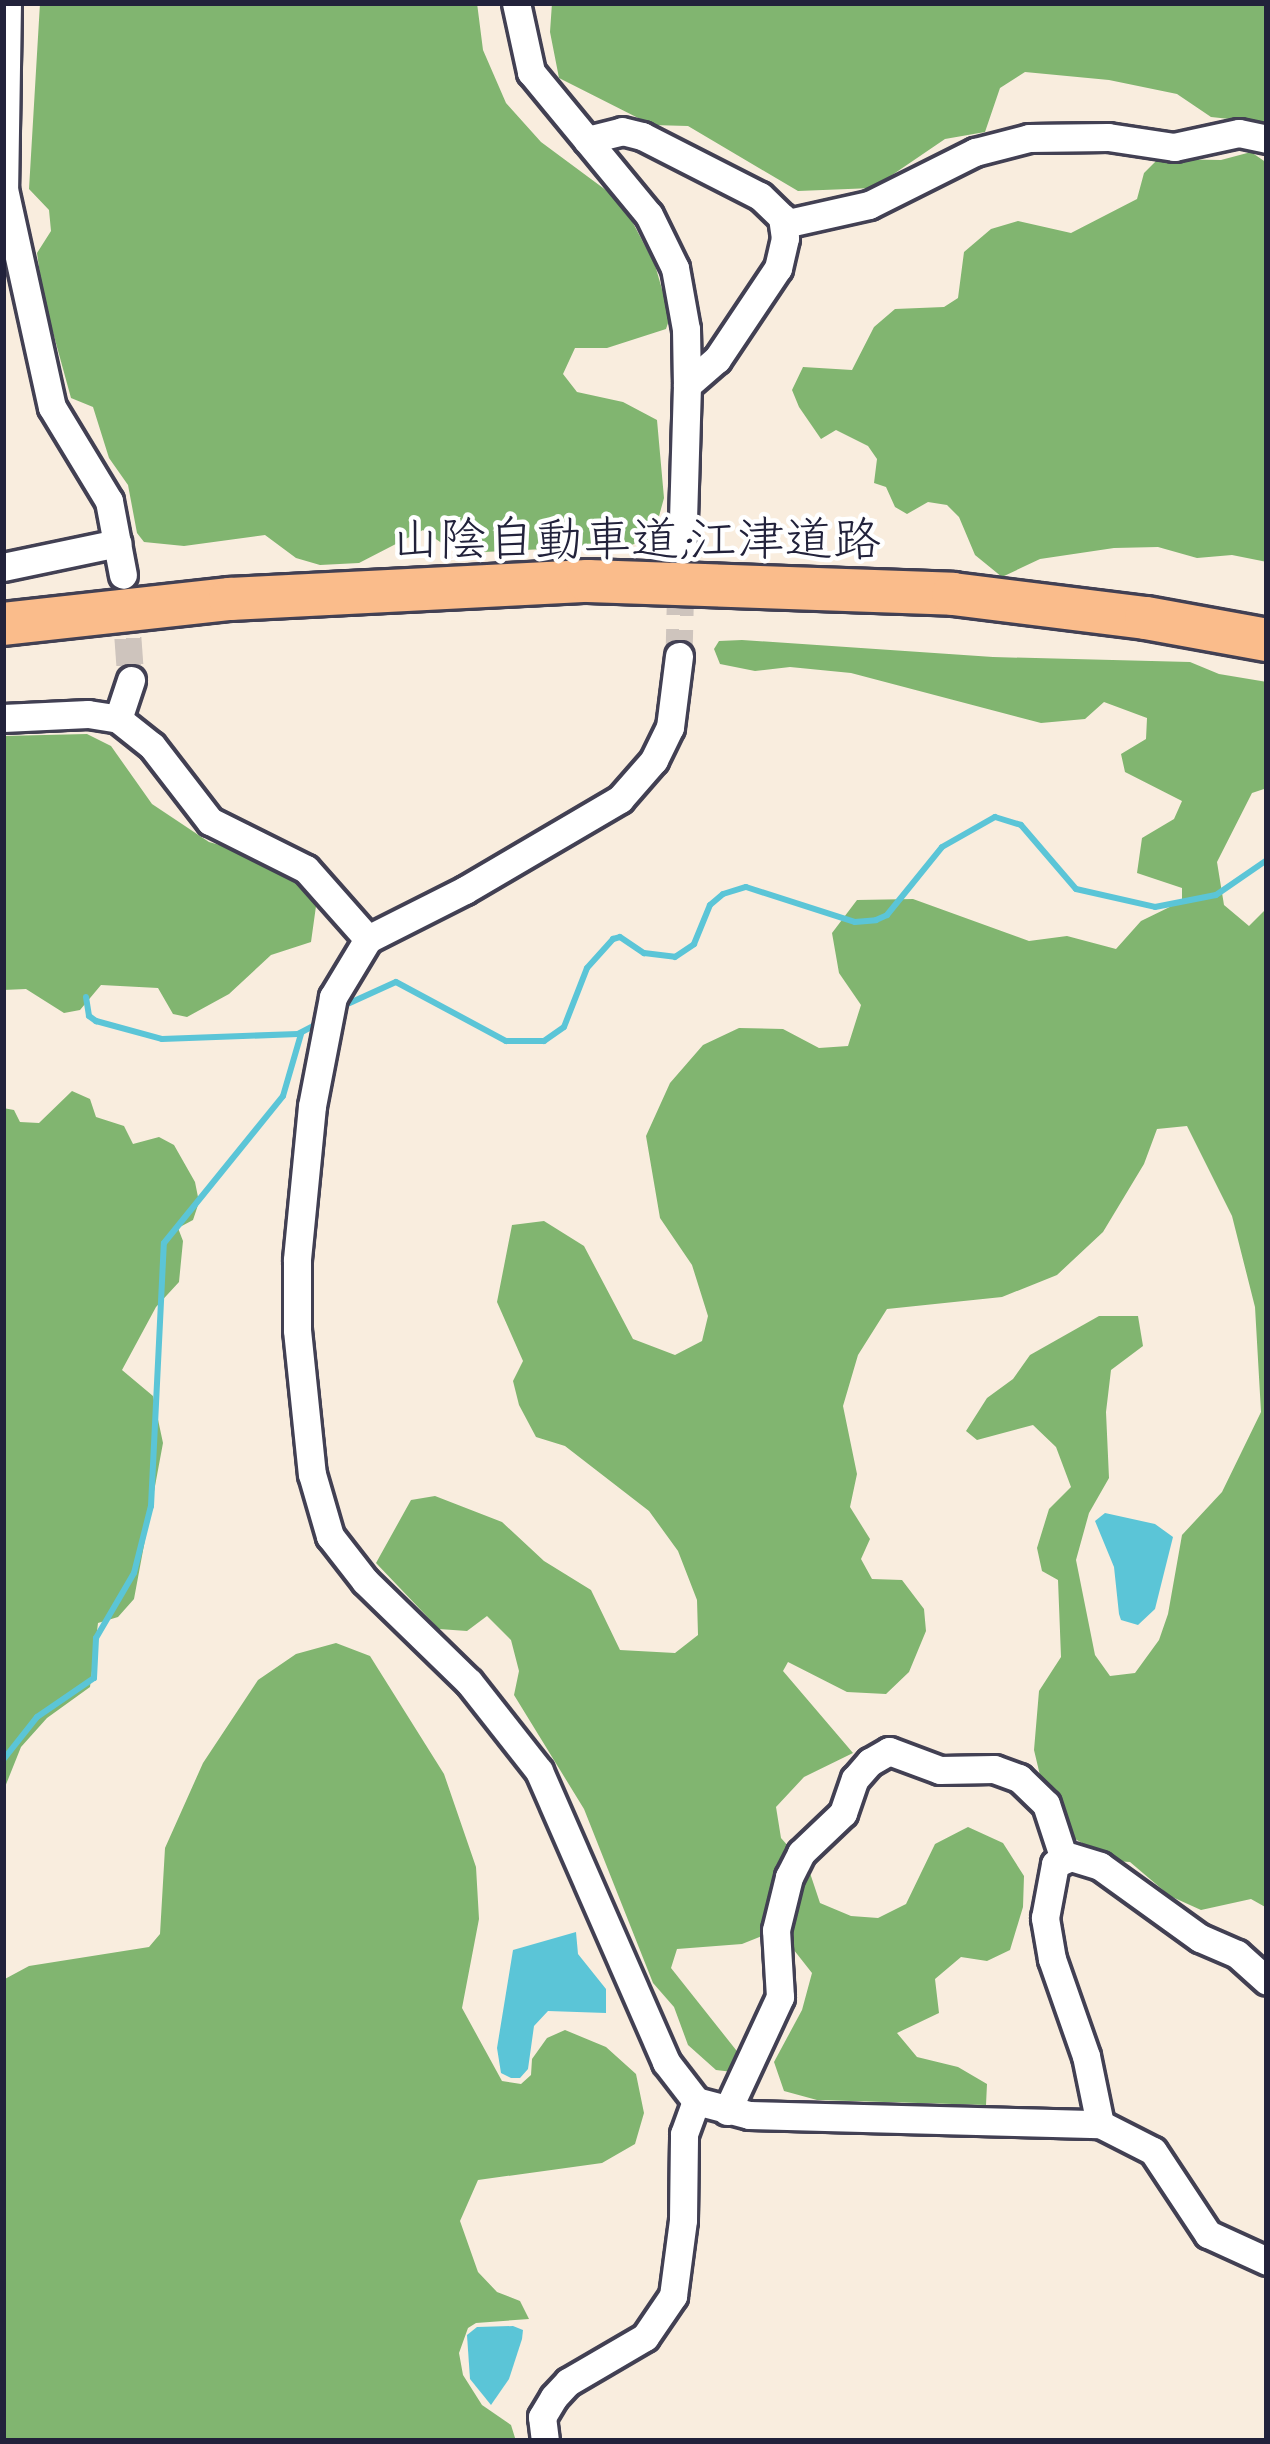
<!DOCTYPE html>
<meta charset="utf-8">
<style>
body{margin:0}
#map{position:relative;width:1270px;height:2444px;overflow:hidden;background:#f9edde;font-family:Caveat,"Klee One",sans-serif}
div>[style]{position:absolute}
.forest>*{inset:0;background:#81b570}
.water>*{inset:0;background:#5bc5d7}
.stream>*{height:6px;margin:-3px;padding:0 3px;transform-origin:3px;border-radius:3px;background:#5bc5d7}
.minor-tunnel>*{height:27px;margin-top:-13.5px;transform-origin:0;background:repeating-linear-gradient(90deg,#cec4bd 0 27px,transparent 0 41px)}
.roads{filter:drop-shadow(3px 0 #424053) drop-shadow(-3px 0 #424053) drop-shadow(0 3px #424053) drop-shadow(0 -3px #424053)}
.minor>*{height:27px;margin:-13.5px;padding:0 13.5px;transform-origin:13.5px;border-radius:13.5px;background:#fff}
.highway>*{height:42px;margin:-21px;padding:0 21px;transform-origin:21px;border-radius:21px;background:#fabc8b}
span{translate:-50% -50%;white-space:nowrap;text-align:center;line-height:1.15;-webkit-text-stroke:9px #fff;paint-order:stroke}
.street-label{font-size:48px;color:#22223b}
.frame{position:absolute;inset:0;border:6px solid #22223b;pointer-events:none}
</style>
<div id="map">
<div class="forest">
<i style="clip-path:polygon(40px 3px,477px 3px,483px 50px,506px 103px,541px 142px,622px 202px,655px 265px,670px 317px,666px 329px,607px 348px,575px 348px,563px 374px,577px 392px,623px 402px,657px 420px,664px 498px,653px 538px,631px 545px,484px 552px,443px 544px,423px 530px,359px 563px,320px 565px,296px 558px,265px 535px,184px 546px,144px 542px,137px 533px,128px 485px,109px 458px,93px 407px,71px 398px,43px 296px,37px 253px,51px 231px,49px 210px,29px 189px)"></i>
<i style="clip-path:polygon(552px 3px,1267px 3px,1267px 123px,1211px 117px,1177px 94px,1109px 80px,1025px 72px,1000px 88px,985px 132px,945px 139px,873px 188px,798px 191px,688px 126px,652px 125px,559px 78px,550px 32px)"></i>
<i style="clip-path:polygon(1251px 152px,1267px 163px,1267px 562px,1232px 555px,1197px 558px,1158px 547px,1114px 548px,1040px 559px,1002px 577px,975px 555px,959px 517px,947px 505px,928px 502px,907px 514px,895px 507px,886px 487px,874px 483px,877px 459px,868px 446px,836px 430px,821px 439px,799px 407px,792px 390px,803px 367px,852px 370px,874px 327px,895px 309px,944px 307px,958px 298px,964px 252px,991px 229px,1018px 221px,1071px 233px,1137px 199px,1144px 173px,1158px 159px,1221px 160px)"></i>
<i style="clip-path:polygon(742px 640px,993px 657px,1190px 662px,1219px 674px,1267px 682px,1267px 788px,1252px 793px,1217px 862px,1224px 905px,1249px 926px,1267px 908px,1267px 1908px,1251px 1899px,1201px 1910px,1170px 1896px,1130px 1862px,1114px 1861px,1068px 1835px,1043px 1788px,1034px 1750px,1039px 1691px,1061px 1657px,1058px 1580px,1042px 1571px,1037px 1548px,1049px 1509px,1071px 1487px,1056px 1447px,1033px 1425px,977px 1440px,966px 1431px,987px 1398px,1013px 1379px,1030px 1355px,1099px 1316px,1138px 1316px,1143px 1346px,1111px 1370px,1106px 1412px,1109px 1478px,1089px 1513px,1076px 1560px,1095px 1655px,1110px 1676px,1135px 1673px,1159px 1640px,1168px 1614px,1182px 1535px,1222px 1492px,1261px 1412px,1255px 1307px,1232px 1216px,1187px 1126px,1157px 1129px,1144px 1164px,1103px 1232px,1057px 1275px,1002px 1297px,887px 1309px,858px 1355px,843px 1406px,857px 1474px,850px 1507px,870px 1539px,861px 1559px,872px 1579px,902px 1580px,924px 1609px,926px 1631px,909px 1672px,886px 1694px,847px 1692px,788px 1662px,783px 1671px,853px 1753px,804px 1777px,776px 1807px,781px 1838px,809px 1870px,820px 1903px,851px 1916px,878px 1918px,906px 1904px,935px 1844px,968px 1827px,1003px 1843px,1024px 1876px,1023px 1907px,1010px 1950px,987px 1961px,961px 1957px,935px 1979px,939px 2013px,897px 2033px,917px 2057px,958px 2067px,987px 2084px,986px 2105px,817px 2100px,784px 2091px,774px 2062px,802px 2010px,812px 1973px,786px 1940px,762px 1936px,742px 1944px,677px 1949px,671px 1968px,740px 2055px,733px 2072px,716px 2070px,688px 2045px,674px 2007px,653px 1983px,584px 1809px,514px 1695px,519px 1671px,511px 1640px,487px 1616px,467px 1631px,439px 1629px,376px 1563px,411px 1500px,435px 1496px,502px 1522px,544px 1561px,591px 1590px,620px 1650px,675px 1653px,698px 1635px,697px 1600px,678px 1551px,649px 1511px,565px 1446px,536px 1437px,519px 1405px,513px 1381px,523px 1361px,497px 1302px,512px 1225px,544px 1221px,584px 1246px,633px 1339px,675px 1355px,702px 1341px,708px 1316px,692px 1265px,660px 1218px,646px 1136px,670px 1083px,703px 1045px,739px 1028px,783px 1029px,819px 1048px,848px 1046px,861px 1005px,839px 973px,832px 933px,857px 900px,913px 899px,1029px 941px,1067px 936px,1116px 949px,1141px 921px,1182px 901px,1182px 888px,1137px 873px,1142px 838px,1174px 819px,1182px 801px,1125px 772px,1121px 754px,1146px 739px,1147px 718px,1104px 702px,1085px 719px,1041px 723px,851px 673px,790px 667px,755px 671px,720px 664px,714px 649px,719px 641px)"></i>
<i style="clip-path:polygon(87px 734px,111px 746px,152px 804px,209px 842px,277px 861px,295px 872px,317px 899px,311px 942px,271px 955px,229px 994px,187px 1017px,173px 1014px,158px 988px,101px 985px,80px 1010px,64px 1013px,26px 989px,3px 990px,3px 736px)"></i>
<i style="clip-path:polygon(72px 1091px,90px 1099px,96px 1117px,124px 1126px,133px 1144px,159px 1137px,174px 1145px,195px 1182px,199px 1202px,193px 1220px,178px 1228px,183px 1241px,179px 1282px,156px 1307px,122px 1370px,153px 1396px,163px 1443px,134px 1599px,118px 1617px,98px 1623px,90px 1687px,47px 1718px,21px 1747px,3px 1792px,3px 1108px,14px 1110px,20px 1122px,39px 1123px)"></i>
<i style="clip-path:polygon(336px 1643px,370px 1656px,444px 1774px,476px 1867px,479px 1919px,462px 2008px,502px 2081px,521px 2084px,531px 2075px,532px 2059px,547px 2038px,565px 2030px,606px 2047px,636px 2074px,644px 2113px,635px 2144px,602px 2163px,478px 2180px,460px 2221px,478px 2272px,497px 2292px,520px 2301px,529px 2319px,476px 2323px,468px 2328px,459px 2353px,463px 2375px,482px 2405px,511px 2425px,516px 2441px,3px 2441px,3px 1980px,29px 1966px,149px 1947px,160px 1934px,165px 1848px,203px 1763px,258px 1680px,296px 1654px)"></i>
</div>
<div class="water">
<i style="clip-path:polygon(1105px 1513px,1155px 1524px,1173px 1537px,1155px 1609px,1138px 1625px,1121px 1620px,1119px 1614px,1114px 1567px,1095px 1521px)"></i>
<i style="clip-path:polygon(576px 1932px,578px 1954px,606px 1989px,606px 2013px,548px 2011px,534px 2026px,528px 2069px,520px 2078px,511px 2078px,501px 2073px,497px 2048px,513px 1950px)"></i>
<i style="clip-path:polygon(513px 2326px,523px 2330px,522px 2339px,509px 2379px,491px 2405px,470px 2379px,467px 2335px,477px 2327px)"></i>
</div>
<div class="stream">
<i style="left:86px;top:997px;width:19px;rotate:81deg"></i>
<i style="left:89px;top:1016px;width:9px;rotate:36deg"></i>
<i style="left:96px;top:1021px;width:68px;rotate:15.3deg"></i>
<i style="left:162px;top:1039px;width:136px;rotate:-2.1deg"></i>
<i style="left:298px;top:1034px;width:19px;rotate:-28deg"></i>
<i style="left:343px;top:1006px;width:58px;rotate:-24.4deg"></i>
<i style="left:396px;top:982px;width:125px;rotate:28.2deg"></i>
<i style="left:506px;top:1041px;width:38px"></i>
<i style="left:544px;top:1041px;width:24px;rotate:-35deg"></i>
<i style="left:564px;top:1027px;width:63px;rotate:-68.7deg"></i>
<i style="left:587px;top:968px;width:39px;rotate:-48deg"></i>
<i style="left:613px;top:939px;width:7px;rotate:-16deg"></i>
<i style="left:620px;top:937px;width:29px;rotate:34deg"></i>
<i style="left:644px;top:953px;width:31px;rotate:7deg"></i>
<i style="left:675px;top:957px;width:23px;rotate:-34deg"></i>
<i style="left:694px;top:944px;width:42px;rotate:-67.7deg"></i>
<i style="left:710px;top:905px;width:17px;rotate:-40deg"></i>
<i style="left:723px;top:894px;width:24px;rotate:-17deg"></i>
<i style="left:746px;top:887px;width:114px;rotate:17.8deg"></i>
<i style="left:855px;top:922px;width:21px;rotate:-5deg"></i>
<i style="left:876px;top:920px;width:12px;rotate:-24deg"></i>
<i style="left:887px;top:915px;width:87px;rotate:-51deg"></i>
<i style="left:942px;top:847px;width:61px;rotate:-29.5deg"></i>
<i style="left:995px;top:817px;width:27px;rotate:17deg"></i>
<i style="left:1021px;top:825px;width:84px;rotate:49.3deg"></i>
<i style="left:1076px;top:889px;width:81px;rotate:12.8deg"></i>
<i style="left:1155px;top:907px;width:62px;rotate:-11.1deg"></i>
<i style="left:1216px;top:895px;width:62px;rotate:-34.5deg"></i>
<i style="left:3px;top:1760px;width:55px;rotate:-51.7deg"></i>
<i style="left:37px;top:1717px;width:69px;rotate:-34.4deg"></i>
<i style="left:94px;top:1678px;width:40px;rotate:-87.1deg"></i>
<i style="left:96px;top:1638px;width:75px;rotate:-59.7deg"></i>
<i style="left:134px;top:1573px;width:69px;rotate:-75.8deg"></i>
<i style="left:151px;top:1506px;width:263px;rotate:-87.2deg"></i>
<i style="left:164px;top:1243px;width:189px;rotate:-51deg"></i>
<i style="left:283px;top:1096px;width:65px;rotate:-73.8deg"></i>
</div>
<div class="minor-tunnel">
<i style="left:125px;top:597px;width:83px;rotate:85.9deg"></i>
<i style="left:679px;top:656px;width:84px;rotate:-88.6deg"></i>
</div>
<div class="roads">
<div class="minor">
<i style="left:7px;top:3px;width:186px;rotate:90.9deg"></i>
<i style="left:4px;top:189px;width:223px;rotate:77.6deg"></i>
<i style="left:52px;top:407px;width:110px;rotate:58.8deg"></i>
<i style="left:109px;top:501px;width:75px;rotate:79.3deg"></i>
<i style="left:516px;top:3px;width:71px;rotate:77.7deg"></i>
<i style="left:531px;top:72px;width:185px;rotate:50.5deg"></i>
<i style="left:649px;top:215px;width:59px;rotate:63.9deg"></i>
<i style="left:675px;top:268px;width:62px;rotate:79.8deg"></i>
<i style="left:686px;top:329px;width:56px;rotate:89deg"></i>
<i style="left:687px;top:385px;width:165px;rotate:91.7deg"></i>
<i style="left:587px;top:140px;width:36px;rotate:-14deg"></i>
<i style="left:622px;top:131px;width:21px;rotate:14deg"></i>
<i style="left:642px;top:136px;width:132px;rotate:27deg"></i>
<i style="left:760px;top:196px;width:30px;rotate:44deg"></i>
<i style="left:782px;top:217px;width:21px;rotate:82deg"></i>
<i style="left:785px;top:238px;width:31px;rotate:103deg"></i>
<i style="left:778px;top:268px;width:110px;rotate:123.8deg"></i>
<i style="left:717px;top:359px;width:40px;rotate:139deg"></i>
<i style="left:784px;top:224px;width:87px;rotate:-12.6deg"></i>
<i style="left:869px;top:205px;width:119px;rotate:-26.6deg"></i>
<i style="left:975px;top:152px;width:56px;rotate:-14.5deg"></i>
<i style="left:1029px;top:138px;width:79px;rotate:-0.7deg"></i>
<i style="left:1108px;top:137px;width:67px;rotate:8.6deg"></i>
<i style="left:1174px;top:147px;width:66px;rotate:-12.2deg"></i>
<i style="left:1239px;top:133px;width:29px;rotate:12deg"></i>
<i style="left:3px;top:567px;width:117px;rotate:-11.8deg"></i>
<i style="left:679px;top:656px;width:72px;rotate:97.2deg"></i>
<i style="left:670px;top:727px;width:37px;rotate:116deg"></i>
<i style="left:654px;top:760px;width:52px;rotate:131.1deg"></i>
<i style="left:620px;top:799px;width:180px;rotate:149.6deg"></i>
<i style="left:465px;top:890px;width:109px;rotate:153.2deg"></i>
<i style="left:368px;top:939px;width:68px;rotate:121.1deg"></i>
<i style="left:333px;top:997px;width:111px;rotate:100.9deg"></i>
<i style="left:312px;top:1106px;width:155px;rotate:95.6deg"></i>
<i style="left:297px;top:1260px;width:70px;rotate:90deg"></i>
<i style="left:297px;top:1330px;width:145px;rotate:84.1deg"></i>
<i style="left:312px;top:1474px;width:65px;rotate:73.8deg"></i>
<i style="left:330px;top:1536px;width:57px;rotate:52.1deg"></i>
<i style="left:365px;top:1581px;width:145px;rotate:44.2deg"></i>
<i style="left:469px;top:1682px;width:113px;rotate:51.8deg"></i>
<i style="left:539px;top:1771px;width:318px;rotate:66.4deg"></i>
<i style="left:666px;top:2062px;width:49px;rotate:52.4deg"></i>
<i style="left:696px;top:2101px;width:55px;rotate:14.8deg"></i>
<i style="left:749px;top:2115px;width:351px;rotate:1.5deg"></i>
<i style="left:1100px;top:2124px;width:59px;rotate:27deg"></i>
<i style="left:1153px;top:2151px;width:100px;rotate:56.5deg"></i>
<i style="left:1208px;top:2234px;width:65px;rotate:24.6deg"></i>
<i style="left:131px;top:680px;width:41px;rotate:108.4deg"></i>
<i style="left:118px;top:719px;width:43px;rotate:38.5deg"></i>
<i style="left:152px;top:746px;width:95px;rotate:52.3deg"></i>
<i style="left:210px;top:821px;width:107px;rotate:26.6deg"></i>
<i style="left:306px;top:869px;width:94px;rotate:48.5deg"></i>
<i style="left:3px;top:718px;width:85px;rotate:-2.7deg"></i>
<i style="left:88px;top:714px;width:30px;rotate:9deg"></i>
<i style="left:727px;top:2111px;width:126px;rotate:-65.1deg"></i>
<i style="left:780px;top:1997px;width:67px;rotate:-93.4deg"></i>
<i style="left:776px;top:1930px;width:55px;rotate:-76.2deg"></i>
<i style="left:789px;top:1877px;width:27px;rotate:-63deg"></i>
<i style="left:801px;top:1853px;width:58px;rotate:-43.6deg"></i>
<i style="left:843px;top:1813px;width:36px;rotate:-71deg"></i>
<i style="left:855px;top:1779px;width:23px;rotate:-49deg"></i>
<i style="left:870px;top:1762px;width:22px;rotate:-30deg"></i>
<i style="left:889px;top:1751px;width:54px;rotate:20.4deg"></i>
<i style="left:940px;top:1770px;width:54px;rotate:-1.1deg"></i>
<i style="left:994px;top:1769px;width:27px;rotate:20deg"></i>
<i style="left:1019px;top:1778px;width:37px;rotate:44deg"></i>
<i style="left:1046px;top:1804px;width:58px;rotate:71.9deg"></i>
<i style="left:1100px;top:2124px;width:69px;rotate:-101.6deg"></i>
<i style="left:1086px;top:2056px;width:103px;rotate:-109.3deg"></i>
<i style="left:1052px;top:1959px;width:42px;rotate:-99.7deg"></i>
<i style="left:1045px;top:1918px;width:55px;rotate:-79.5deg"></i>
<i style="left:1055px;top:1864px;width:17px;rotate:-24deg"></i>
<i style="left:1071px;top:1857px;width:30px;rotate:17deg"></i>
<i style="left:1100px;top:1866px;width:123px;rotate:35.8deg"></i>
<i style="left:1200px;top:1938px;width:40px;rotate:23.4deg"></i>
<i style="left:1237px;top:1954px;width:40px;rotate:42deg"></i>
<i style="left:545px;top:2441px;width:24px;rotate:-97deg"></i>
<i style="left:542px;top:2417px;width:23px;rotate:-59deg"></i>
<i style="left:554px;top:2397px;width:21px;rotate:-47deg"></i>
<i style="left:568px;top:2382px;width:89px;rotate:-30.3deg"></i>
<i style="left:645px;top:2337px;width:50px;rotate:-55.7deg"></i>
<i style="left:673px;top:2296px;width:77px;rotate:-82.5deg"></i>
<i style="left:683px;top:2220px;width:86px;rotate:-89.3deg"></i>
<i style="left:684px;top:2134px;width:35px;rotate:-70deg"></i>
</div>
<div class="highway">
<i style="left:3px;top:624px;width:228px;rotate:-6.3deg"></i>
<i style="left:230px;top:599px;width:358px;rotate:-2.9deg"></i>
<i style="left:588px;top:581px;width:365px;rotate:2deg"></i>
<i style="left:953px;top:594px;width:194px;rotate:7.1deg"></i>
<i style="left:1146px;top:618px;width:123px;rotate:10.3deg"></i>
</div>
</div>
<div class="street-label">
<span style="left:636px;top:540px">山陰自動車道;江津道路</span>
</div>
<div class="frame"></div>
</div>
